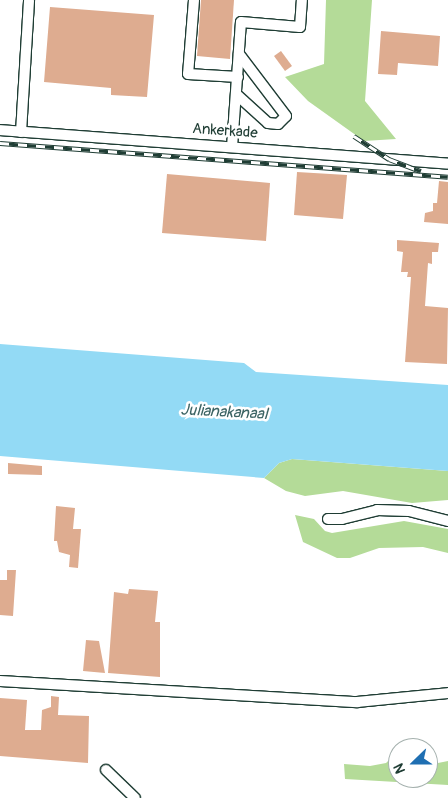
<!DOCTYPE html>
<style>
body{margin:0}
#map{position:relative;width:448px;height:798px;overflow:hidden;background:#fff;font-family:Pangolin,sans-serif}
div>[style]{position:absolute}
.green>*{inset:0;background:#b4db98}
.water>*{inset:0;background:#93daf5}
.building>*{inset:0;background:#deac90}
.roads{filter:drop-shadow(1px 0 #1f3d34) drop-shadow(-1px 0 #1f3d34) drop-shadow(0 1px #1f3d34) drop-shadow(0 -1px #1f3d34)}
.minor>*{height:10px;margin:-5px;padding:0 5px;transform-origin:5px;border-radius:5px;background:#fff}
.rail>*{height:5px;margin-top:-2.5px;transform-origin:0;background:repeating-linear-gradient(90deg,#fff 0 9px,#1f3d34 0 18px);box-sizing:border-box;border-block:1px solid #1f3d34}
span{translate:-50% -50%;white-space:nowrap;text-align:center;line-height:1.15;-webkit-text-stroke:5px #fff;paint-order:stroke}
.street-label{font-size:15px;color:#1f3d34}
.water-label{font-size:16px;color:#3c6464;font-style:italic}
.north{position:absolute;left:388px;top:738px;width:50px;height:50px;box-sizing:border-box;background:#fff;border:1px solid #a5b1ae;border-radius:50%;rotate:248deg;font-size:14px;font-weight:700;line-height:20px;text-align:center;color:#1f3d34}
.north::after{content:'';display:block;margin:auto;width:18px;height:22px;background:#1f6fb2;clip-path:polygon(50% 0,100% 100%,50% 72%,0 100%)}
</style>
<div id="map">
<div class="green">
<i style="clip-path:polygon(326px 0,372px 0,365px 101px,396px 139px,364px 141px,308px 101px,285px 77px,324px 64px)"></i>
<i style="clip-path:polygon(292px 459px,448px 471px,448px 500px,412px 503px,343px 491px,305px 496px,286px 491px,264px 478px,279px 463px)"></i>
<i style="clip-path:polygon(295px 515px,314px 519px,325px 531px,332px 533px,404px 521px,448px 529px,448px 553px,423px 547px,379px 548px,350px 558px,337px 558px,303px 542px)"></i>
<i style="clip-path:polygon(392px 757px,398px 758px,398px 778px,428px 778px,428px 765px,448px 761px,448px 785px,345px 779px,344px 764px,370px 766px,386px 763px)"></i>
</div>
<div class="water">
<i style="clip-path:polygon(0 344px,244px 363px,256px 372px,448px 385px,448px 471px,292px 459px,279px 463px,264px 478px,0 456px)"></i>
</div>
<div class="building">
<i style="clip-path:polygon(201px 0,234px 0,230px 59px,197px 56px)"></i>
<i style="clip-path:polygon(50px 7px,154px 15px,147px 97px,111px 95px,111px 88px,44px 82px)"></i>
<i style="clip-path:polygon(381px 31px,440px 36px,438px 66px,398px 63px,397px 75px,378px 74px)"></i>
<i style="clip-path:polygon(281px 51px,292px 66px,285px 71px,274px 56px)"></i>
<i style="clip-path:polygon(297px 172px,347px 175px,343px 219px,294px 215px)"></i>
<i style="clip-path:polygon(167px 174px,270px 183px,266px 241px,162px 233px)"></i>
<i style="clip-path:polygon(439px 181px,448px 182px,448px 224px,424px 222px,425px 213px,433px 211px,433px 203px,437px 203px)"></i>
<i style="clip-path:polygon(397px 240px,439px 243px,438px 252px,432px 252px,432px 264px,428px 263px,425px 306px,448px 308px,447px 364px,405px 362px,411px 277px,407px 277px,408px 272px,401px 272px,403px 252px,397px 251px)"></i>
<i style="clip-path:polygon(8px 463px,42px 466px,42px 475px,8px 474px)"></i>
<i style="clip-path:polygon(56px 506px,75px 508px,73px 529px,81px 529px,78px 568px,69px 567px,70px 555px,59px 552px,57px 541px,54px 541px)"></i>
<i style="clip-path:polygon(7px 570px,16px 570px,13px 616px,0 615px,0 580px,7px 580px)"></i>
<i style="clip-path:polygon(129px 589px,158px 591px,155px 622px,160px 622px,160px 677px,108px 673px,114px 592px,128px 594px)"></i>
<i style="clip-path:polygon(86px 640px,99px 641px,105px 673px,83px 671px)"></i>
<i style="clip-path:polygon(51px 696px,59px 697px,58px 715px,89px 716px,88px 763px,0 756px,0 698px,27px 700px,25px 730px,41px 730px,42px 710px,51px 707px)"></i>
</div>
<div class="roads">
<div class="minor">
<i style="left:194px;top:0;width:74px;rotate:94.6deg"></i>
<i style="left:188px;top:74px;width:50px;rotate:3.4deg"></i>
<i style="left:236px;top:94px;width:43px;rotate:42.2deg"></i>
<i style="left:268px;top:123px;width:10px;rotate:6deg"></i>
<i style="left:278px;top:124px;width:11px;rotate:-45deg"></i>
<i style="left:286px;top:116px;width:78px;rotate:-127.2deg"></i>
<i style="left:0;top:130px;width:449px;rotate:4.3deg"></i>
<i style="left:21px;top:132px;width:132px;rotate:-86.5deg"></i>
<i style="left:232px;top:147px;width:125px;rotate:-85.9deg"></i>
<i style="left:241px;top:22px;width:59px;rotate:4.8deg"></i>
<i style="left:300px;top:27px;width:27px;rotate:-86deg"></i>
<i style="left:328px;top:519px;width:14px"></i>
<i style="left:342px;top:519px;width:36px;rotate:-14deg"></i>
<i style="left:377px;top:510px;width:32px;rotate:2deg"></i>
<i style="left:409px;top:511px;width:40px;rotate:14.4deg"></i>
<i style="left:0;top:681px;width:358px;rotate:3.4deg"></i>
<i style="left:357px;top:702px;width:91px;rotate:-5.6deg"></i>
<i style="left:106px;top:770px;width:40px;rotate:44deg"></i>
</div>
</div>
<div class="rail">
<i style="left:354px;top:136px;width:42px;rotate:33.3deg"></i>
<i style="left:389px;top:159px;width:34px;rotate:21deg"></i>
<i style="left:0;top:143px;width:449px;rotate:4.3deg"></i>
</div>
<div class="street-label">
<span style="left:225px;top:131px;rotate:4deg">Ankerkade</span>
</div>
<div class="water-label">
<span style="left:224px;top:412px;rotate:3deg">Julianakanaal</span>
</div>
<div class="north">N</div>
</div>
